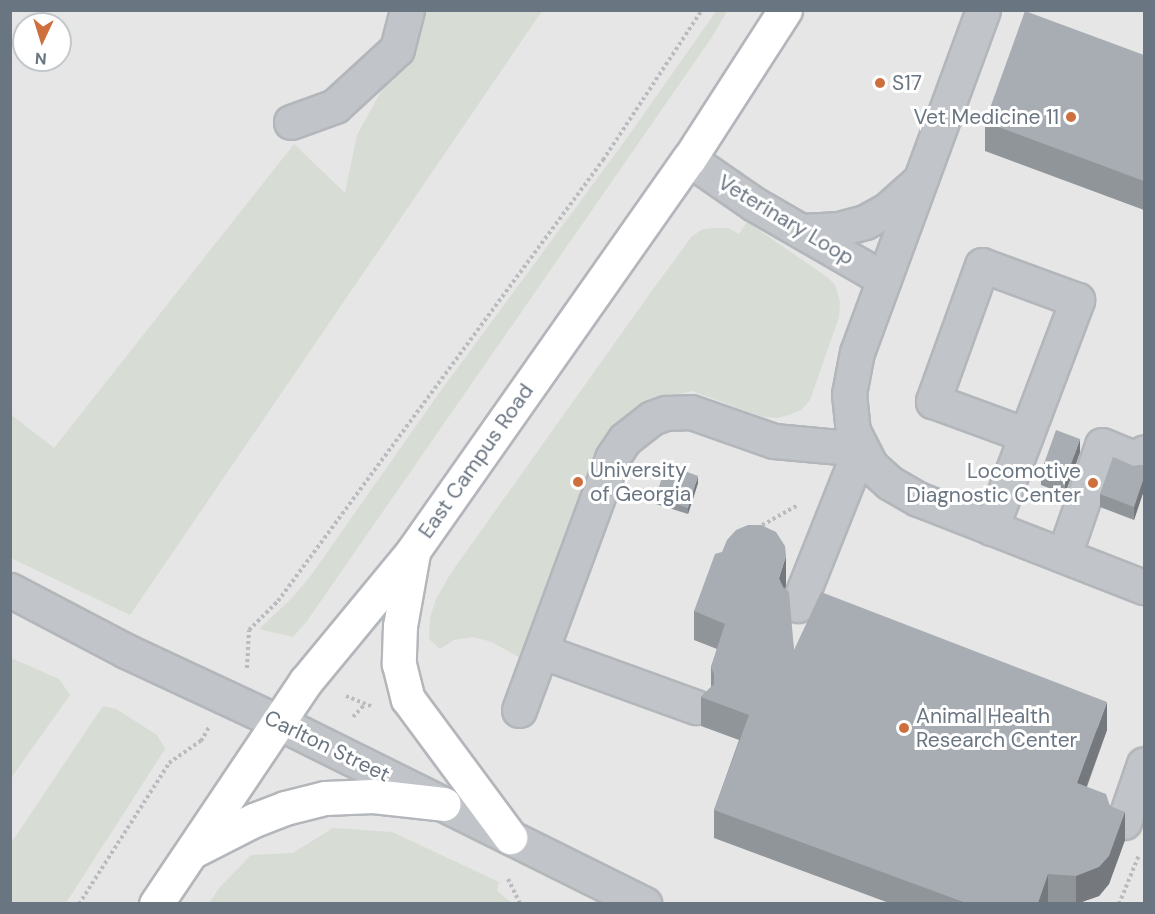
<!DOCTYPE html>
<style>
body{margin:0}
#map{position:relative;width:1155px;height:914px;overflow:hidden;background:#f7f7f5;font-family:"DM Sans",sans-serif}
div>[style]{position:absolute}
.built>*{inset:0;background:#e5e6e5}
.green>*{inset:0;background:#d7dcd5}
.path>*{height:4px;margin-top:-2px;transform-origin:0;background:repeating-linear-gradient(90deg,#b9bbbe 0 3px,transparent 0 6px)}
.roads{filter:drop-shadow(2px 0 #b3b6ba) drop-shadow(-2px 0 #b3b6ba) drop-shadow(0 2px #b3b6ba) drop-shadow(0 -2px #b3b6ba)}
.minor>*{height:33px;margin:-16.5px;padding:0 16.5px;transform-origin:16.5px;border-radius:16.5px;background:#c1c4c8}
.major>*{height:33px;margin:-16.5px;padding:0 16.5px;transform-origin:16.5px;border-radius:16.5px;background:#fff}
.wall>*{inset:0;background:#90959a}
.shaded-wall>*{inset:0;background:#75797d}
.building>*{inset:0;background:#a7adb3}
.dots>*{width:16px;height:16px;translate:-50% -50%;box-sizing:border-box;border:3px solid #fff;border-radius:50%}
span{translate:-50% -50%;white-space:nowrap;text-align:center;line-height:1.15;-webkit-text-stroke:6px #fff;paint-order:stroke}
.poi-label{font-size:21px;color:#6a7582}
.left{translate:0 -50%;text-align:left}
.right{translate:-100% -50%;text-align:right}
.street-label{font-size:21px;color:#6a7582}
.frame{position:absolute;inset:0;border:12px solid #6a7582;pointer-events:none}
.north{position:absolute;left:12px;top:12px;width:60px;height:60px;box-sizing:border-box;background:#fff;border:2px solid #c3c8cd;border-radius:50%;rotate:184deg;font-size:16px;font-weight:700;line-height:24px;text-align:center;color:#6a7582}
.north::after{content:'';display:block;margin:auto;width:21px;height:27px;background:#ce703e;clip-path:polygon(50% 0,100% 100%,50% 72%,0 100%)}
</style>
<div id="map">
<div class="built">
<i style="clip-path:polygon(evenodd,11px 11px,1144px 11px,1144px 903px,11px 903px,11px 11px,24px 24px,60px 24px,60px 60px,24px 60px,24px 24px)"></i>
</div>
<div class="green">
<i style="clip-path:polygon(717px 10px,727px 11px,712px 37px,307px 621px,293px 637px,259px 629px,293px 597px,312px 574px,437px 396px,627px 138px)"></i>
<i style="clip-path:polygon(425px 11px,542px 11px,130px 615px,11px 558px,10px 414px,54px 448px,294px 144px,345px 193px,357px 135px)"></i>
<i style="clip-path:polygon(747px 222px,827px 277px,835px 285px,840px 302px,839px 317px,810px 400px,801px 410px,792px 414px,777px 418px,763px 417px,692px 391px,652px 400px,627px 417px,612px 437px,524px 660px,492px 642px,473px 637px,454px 640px,440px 649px,429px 639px,430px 618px,436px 599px,451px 573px,651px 292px,692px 236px,703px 229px,714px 228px,728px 228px,739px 234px)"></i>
<i style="clip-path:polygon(11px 658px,59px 679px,70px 695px,11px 778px)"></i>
<i style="clip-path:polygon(103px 706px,116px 709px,157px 735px,165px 749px,66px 903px,11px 903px,11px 843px)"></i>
<i style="clip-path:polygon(333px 828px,392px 832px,499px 882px,497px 891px,512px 903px,209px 903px,220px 887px,251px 855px,293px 853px)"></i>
</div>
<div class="path">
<i style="left:757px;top:528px;width:47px;rotate:-29.3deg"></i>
<i style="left:247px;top:668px;width:38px;rotate:-87deg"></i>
<i style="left:249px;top:630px;width:41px;rotate:-45deg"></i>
<i style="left:278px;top:601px;width:548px;rotate:-53.61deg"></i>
<i style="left:603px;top:160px;width:180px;rotate:-56.6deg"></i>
<i style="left:346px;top:696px;width:29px;rotate:22deg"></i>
<i style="left:353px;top:717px;width:18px;rotate:-47deg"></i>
<i style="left:508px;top:879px;width:28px;rotate:64deg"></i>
<i style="left:79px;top:904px;width:167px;rotate:-57.4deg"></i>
<i style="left:169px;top:763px;width:39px;rotate:-35deg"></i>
<i style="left:201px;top:741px;width:16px;rotate:-60deg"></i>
<i style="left:1119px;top:904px;width:53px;rotate:-67.8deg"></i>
</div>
<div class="roads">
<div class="minor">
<i style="left:983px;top:10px;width:364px;rotate:110.2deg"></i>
<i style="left:857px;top:352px;width:43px;rotate:100.8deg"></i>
<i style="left:849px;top:394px;width:37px;rotate:84deg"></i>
<i style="left:853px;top:431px;width:39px;rotate:63deg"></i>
<i style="left:871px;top:466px;width:25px;rotate:42deg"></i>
<i style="left:890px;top:483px;width:32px;rotate:30deg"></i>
<i style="left:918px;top:499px;width:243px;rotate:21.3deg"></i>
<i style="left:291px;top:122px;width:47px;rotate:-20deg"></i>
<i style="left:335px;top:106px;width:84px;rotate:-42.6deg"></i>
<i style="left:397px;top:49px;width:40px;rotate:-75.6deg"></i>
<i style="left:689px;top:159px;width:79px;rotate:34.7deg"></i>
<i style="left:754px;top:204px;width:150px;rotate:30deg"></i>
<i style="left:802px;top:231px;width:37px;rotate:-3deg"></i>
<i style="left:839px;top:229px;width:27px;rotate:-15deg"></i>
<i style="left:865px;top:222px;width:26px;rotate:-29deg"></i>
<i style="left:888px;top:209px;width:39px;rotate:-42deg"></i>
<i style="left:991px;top:528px;width:31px;rotate:-69deg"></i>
<i style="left:1002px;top:499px;width:213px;rotate:-69.3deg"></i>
<i style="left:1077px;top:300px;width:101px;rotate:-159.8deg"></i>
<i style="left:982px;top:265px;width:145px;rotate:109.8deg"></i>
<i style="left:933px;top:401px;width:99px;rotate:20.1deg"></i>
<i style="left:1064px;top:555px;width:116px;rotate:-70.9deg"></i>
<i style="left:1102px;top:445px;width:42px;rotate:22.3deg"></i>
<i style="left:1141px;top:461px;width:9px;rotate:-72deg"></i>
<i style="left:10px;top:590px;width:131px;rotate:27.7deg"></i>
<i style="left:126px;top:651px;width:168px;rotate:25deg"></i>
<i style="left:278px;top:722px;width:409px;rotate:26.4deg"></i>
<i style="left:541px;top:651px;width:165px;rotate:19.9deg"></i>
<i style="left:519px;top:710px;width:269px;rotate:-69.7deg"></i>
<i style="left:612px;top:458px;width:23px;rotate:-56deg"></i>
<i style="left:625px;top:439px;width:34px;rotate:-38deg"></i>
<i style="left:652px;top:418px;width:15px;rotate:-20deg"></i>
<i style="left:666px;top:413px;width:25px;rotate:-2deg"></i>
<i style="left:691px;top:412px;width:88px;rotate:19.3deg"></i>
<i style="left:774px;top:441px;width:86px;rotate:5.3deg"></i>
<i style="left:860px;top:449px;width:168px;rotate:111.7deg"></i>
<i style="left:1124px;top:822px;width:61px;rotate:-71deg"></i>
</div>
<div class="major">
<i style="left:413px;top:553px;width:74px;rotate:100.1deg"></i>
<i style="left:400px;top:626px;width:38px;rotate:92deg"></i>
<i style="left:399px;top:664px;width:36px;rotate:76deg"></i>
<i style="left:408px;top:699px;width:172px;rotate:53.5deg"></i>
<i style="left:195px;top:850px;width:66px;rotate:-27deg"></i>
<i style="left:254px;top:820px;width:33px;rotate:-21deg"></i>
<i style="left:285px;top:808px;width:41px;rotate:-14deg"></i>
<i style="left:325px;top:798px;width:48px;rotate:-2.4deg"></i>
<i style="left:373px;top:796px;width:71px;rotate:6.4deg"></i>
<i style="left:156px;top:904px;width:269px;rotate:-56.1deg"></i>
<i style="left:306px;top:681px;width:168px;rotate:-50.5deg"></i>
<i style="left:413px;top:551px;width:479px;rotate:-54.9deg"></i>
<i style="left:689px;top:159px;width:177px;rotate:-57.2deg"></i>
</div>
</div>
<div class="wall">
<i style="clip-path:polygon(1144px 55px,1144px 210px,985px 151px,985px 122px)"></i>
<i style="clip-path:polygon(1080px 452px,1065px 494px,1041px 485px,1041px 472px)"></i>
<i style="clip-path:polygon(1144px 465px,1144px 490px,1134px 520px,1100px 507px,1100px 494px,1134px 466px)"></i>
<i style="clip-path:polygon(698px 483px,688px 514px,656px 504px,656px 497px)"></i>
<i style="clip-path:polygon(786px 585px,785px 589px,794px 650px,1107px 730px,1087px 787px,1110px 806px,1125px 840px,1109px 884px,1099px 896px,1079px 903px,889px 903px,714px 838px,714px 810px,739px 740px,701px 726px,701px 697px,711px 687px,711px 667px,717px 649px,694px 640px,694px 611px)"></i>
</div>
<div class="shaded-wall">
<i style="clip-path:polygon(1080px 439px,1080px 452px,1065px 494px,1065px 481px)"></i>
<i style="clip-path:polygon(698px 476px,698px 483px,688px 514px,688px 508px)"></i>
<i style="clip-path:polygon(1144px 477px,1144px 490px,1134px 520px,1134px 507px)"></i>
<i style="clip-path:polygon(786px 556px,786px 585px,779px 607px,779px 578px)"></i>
<i style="clip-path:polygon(1107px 702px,1107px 730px,1077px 812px,1077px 783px)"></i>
<i style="clip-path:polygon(1125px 812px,1125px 840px,1109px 884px,1099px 896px,1079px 903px,1076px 903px,1076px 876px)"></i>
<i style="clip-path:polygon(1048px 874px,1048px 903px,1038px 903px)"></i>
</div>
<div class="building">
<i style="clip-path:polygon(1025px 11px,1144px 55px,1144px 181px,985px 122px)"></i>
<i style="clip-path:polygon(1056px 430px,1080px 439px,1065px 481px,1041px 472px)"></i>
<i style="clip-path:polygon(1113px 457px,1134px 466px,1144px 465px,1144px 477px,1134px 507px,1100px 494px)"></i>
<i style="clip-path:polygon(666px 464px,698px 476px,688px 508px,656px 497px)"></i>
<i style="clip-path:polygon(748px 525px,761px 525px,776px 532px,785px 546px,786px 556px,779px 578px,783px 587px,789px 592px,794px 650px,821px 592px,1107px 702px,1077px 783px,1106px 794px,1110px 806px,1125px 812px,1109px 856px,1099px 867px,1076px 876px,1048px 874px,1038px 903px,966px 903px,714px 810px,749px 715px,701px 697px,714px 684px,714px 674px,711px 667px,725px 624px,694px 611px,715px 554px,722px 552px,727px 540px,736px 530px)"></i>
</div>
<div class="dots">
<i style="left:880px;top:83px;background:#ce703e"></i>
<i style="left:1071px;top:117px;background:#ce703e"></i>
<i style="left:578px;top:482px;background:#ce703e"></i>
<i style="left:1093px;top:483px;background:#ce703e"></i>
<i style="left:904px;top:728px;background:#ce703e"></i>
</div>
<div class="poi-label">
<span class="left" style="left:892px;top:83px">S17</span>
<span class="right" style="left:1059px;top:117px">Vet Medicine 11</span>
<span class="left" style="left:590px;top:482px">University<br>of Georgia</span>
<span class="right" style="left:1081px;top:483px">Locomotive<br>Diagnostic Center</span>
<span class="left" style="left:916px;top:728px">Animal Health<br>Research Center</span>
</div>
<div class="street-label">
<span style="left:786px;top:220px;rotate:31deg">Veterinary Loop</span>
<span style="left:476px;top:461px;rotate:-55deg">East Campus Road</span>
<span style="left:327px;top:746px;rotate:26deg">Carlton Street</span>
</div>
<div class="frame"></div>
<div class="north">N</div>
</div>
